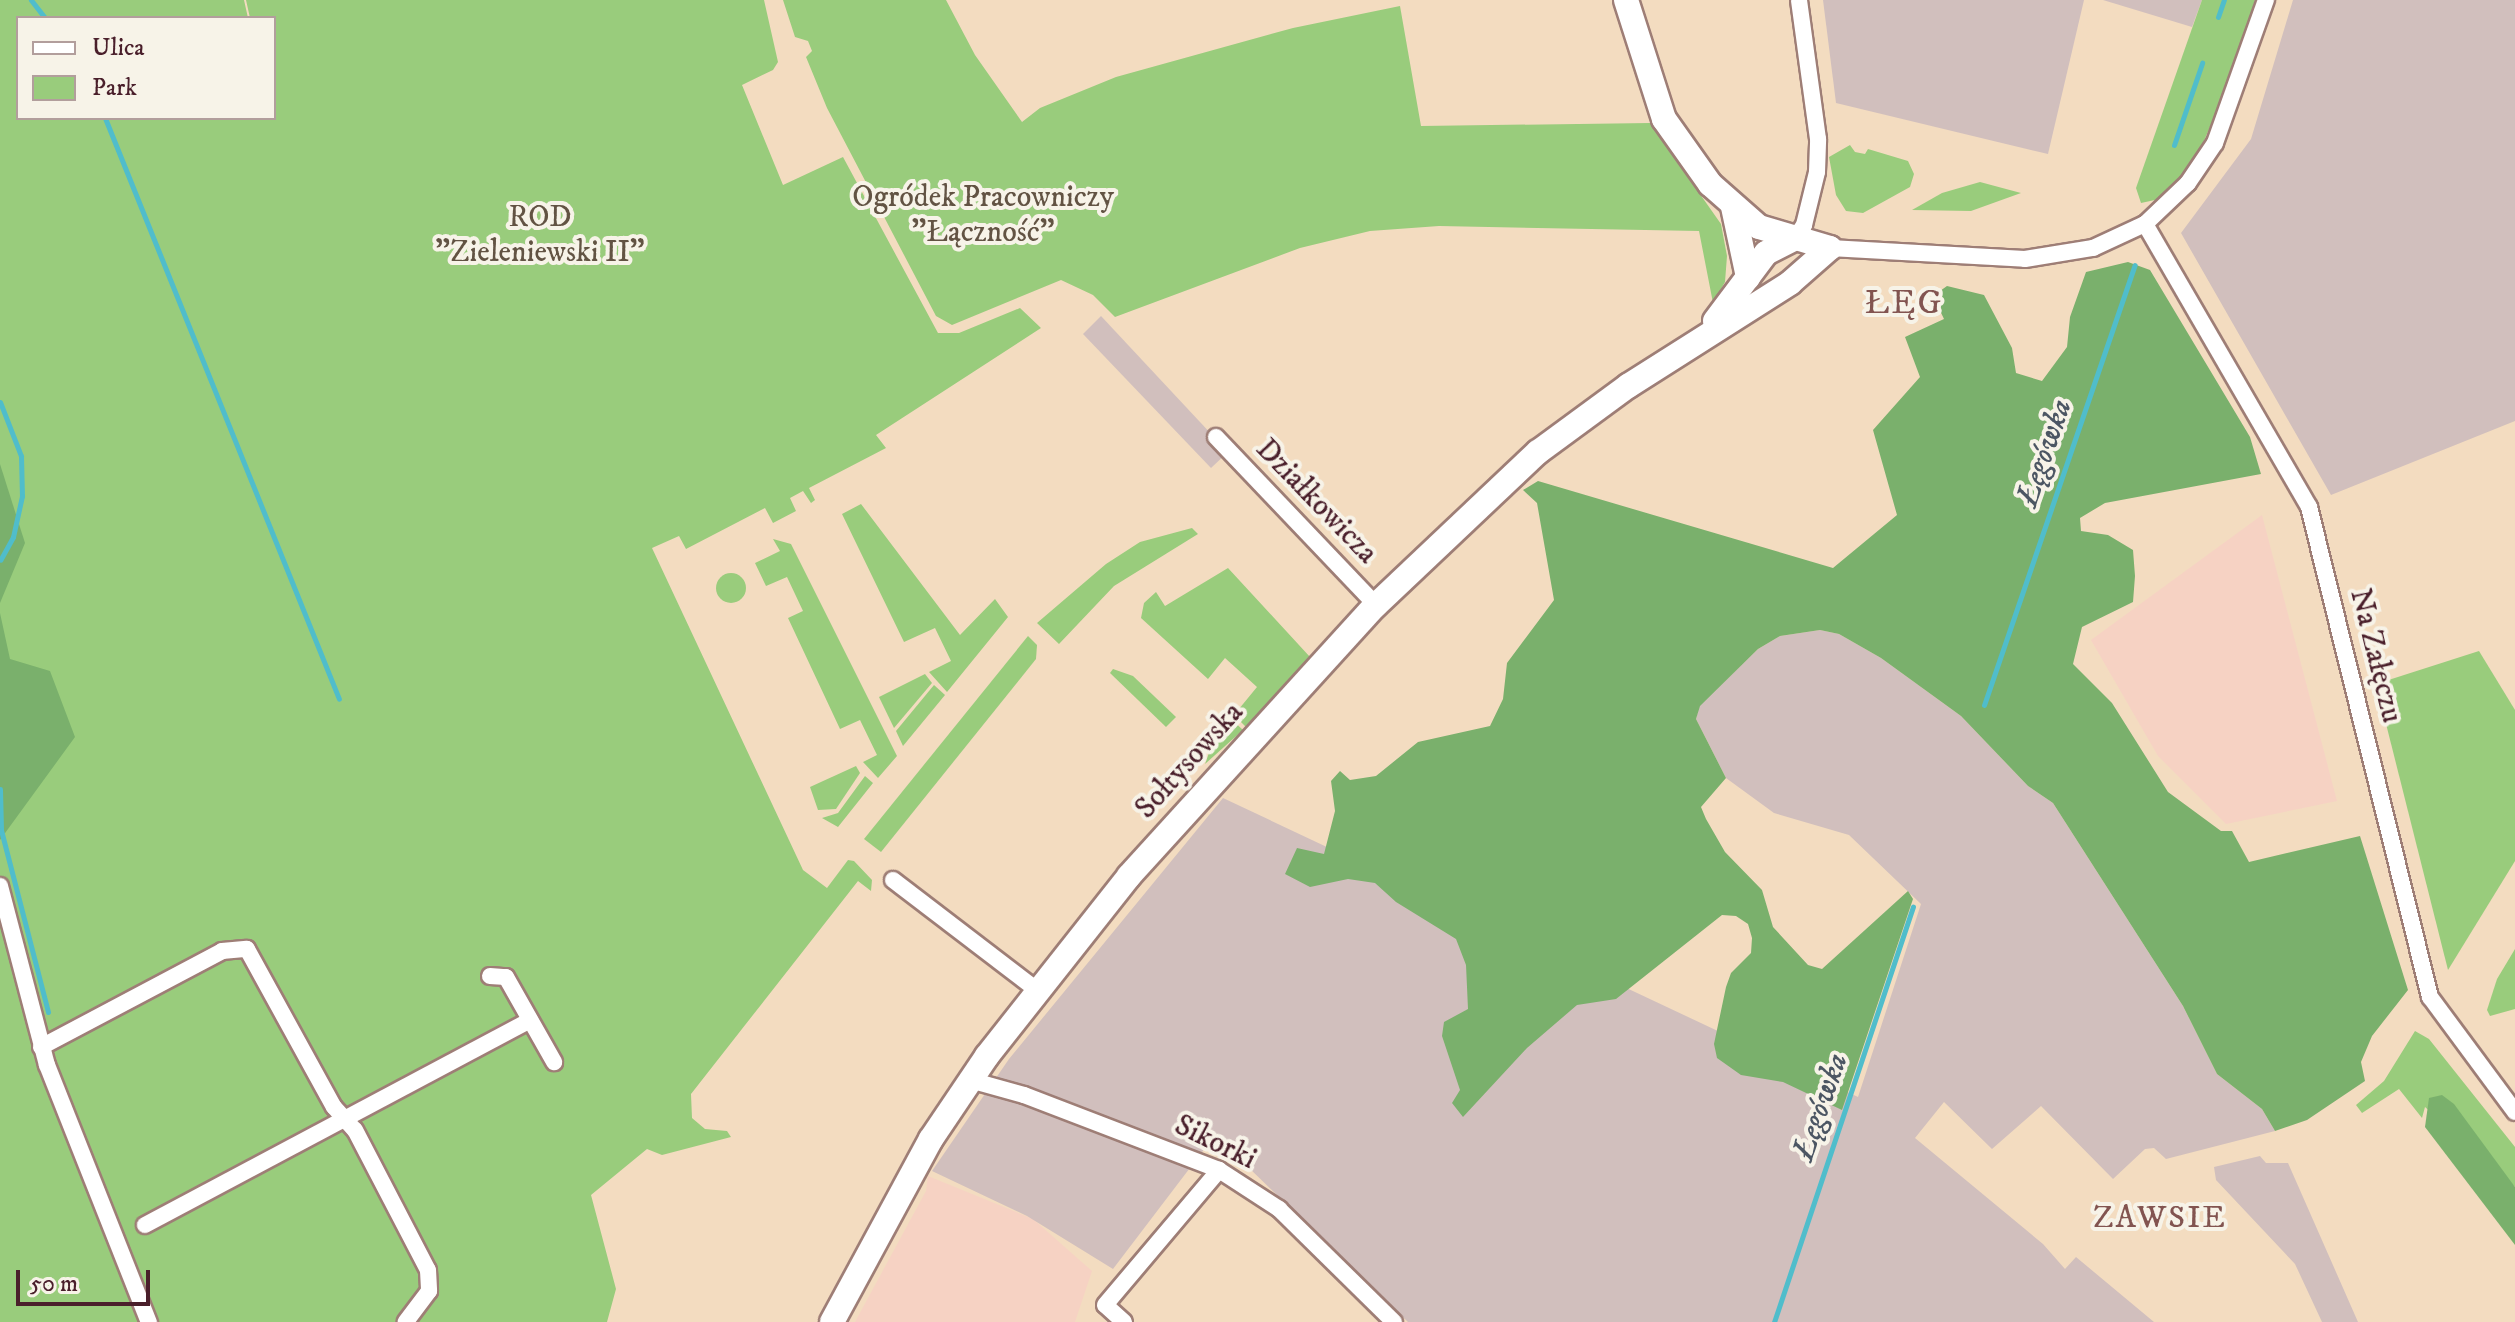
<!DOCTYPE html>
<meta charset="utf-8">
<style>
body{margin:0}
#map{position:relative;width:2515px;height:1322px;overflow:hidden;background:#f3dcc0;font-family:"IM FELL DW Pica",serif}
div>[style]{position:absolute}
.built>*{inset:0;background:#f6d2c3}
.industrial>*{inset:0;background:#d1bfbd}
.green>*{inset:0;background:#99cc7c}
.round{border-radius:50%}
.forest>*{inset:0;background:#7ab06c}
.stream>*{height:5px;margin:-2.5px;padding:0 2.5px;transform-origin:2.5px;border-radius:2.5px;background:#50bdcb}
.roads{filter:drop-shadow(2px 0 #9e7e76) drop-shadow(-2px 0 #9e7e76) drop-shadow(0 2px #9e7e76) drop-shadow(0 -2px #9e7e76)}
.street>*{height:16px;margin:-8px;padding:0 8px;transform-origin:8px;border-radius:8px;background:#fff}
.secondary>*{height:24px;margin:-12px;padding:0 12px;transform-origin:12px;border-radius:12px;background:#fff}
span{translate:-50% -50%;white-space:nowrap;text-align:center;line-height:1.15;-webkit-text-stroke:8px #f7f3e8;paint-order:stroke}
.park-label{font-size:30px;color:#625343}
.street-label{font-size:30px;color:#4a1f2b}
.water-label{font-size:32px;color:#4c5663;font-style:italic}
.neighbourhood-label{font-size:32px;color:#825450;letter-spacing:2px}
.quarter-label{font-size:34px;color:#825450;letter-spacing:2px}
.legend{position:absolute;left:16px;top:16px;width:260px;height:104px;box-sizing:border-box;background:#f7f3e8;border:2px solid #b29e9c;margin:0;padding:10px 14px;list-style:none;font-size:24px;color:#4a1f2b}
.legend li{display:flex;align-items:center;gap:16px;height:40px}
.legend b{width:40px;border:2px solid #b29e9c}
.scale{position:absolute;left:16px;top:1270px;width:134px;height:36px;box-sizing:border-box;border:4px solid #4a1f2b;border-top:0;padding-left:10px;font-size:24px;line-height:28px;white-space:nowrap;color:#4a1f2b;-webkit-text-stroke:6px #f7f3e8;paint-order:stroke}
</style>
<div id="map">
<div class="built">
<i style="clip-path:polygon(2262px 515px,2337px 801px,2226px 824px,2158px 756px,2091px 640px)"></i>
<i style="clip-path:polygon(928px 1176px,1033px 1219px,1092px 1271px,1075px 1322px,855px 1322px,926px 1191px)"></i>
</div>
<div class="industrial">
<i style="clip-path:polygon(1823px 0,2084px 0,2048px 154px,1836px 103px)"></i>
<i style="clip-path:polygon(2103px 0,2202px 0,2192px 27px)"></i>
<i style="clip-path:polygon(2293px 0,2515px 0,2515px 421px,2331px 495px,2181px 233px,2251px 139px)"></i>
<i style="clip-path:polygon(1101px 316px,1228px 452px,1211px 468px,1083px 334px)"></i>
<i style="clip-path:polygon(1820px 630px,1839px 634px,1881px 658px,1961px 716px,2028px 786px,2053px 803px,2183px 1006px,2217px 1074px,2262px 1109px,2275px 1131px,2166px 1159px,2154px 1148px,2145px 1149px,2113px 1179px,2041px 1106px,1992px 1149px,1944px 1102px,1915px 1138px,2043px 1244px,2065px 1269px,2076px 1257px,2154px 1322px,1408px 1322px,1215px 1135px,1113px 1269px,1027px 1216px,932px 1171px,1009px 1059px,1223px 798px,1858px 1097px,1921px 904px,1849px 835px,1774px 813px,1726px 778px,1696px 719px,1699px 706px,1758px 649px,1780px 636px)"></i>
<i style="clip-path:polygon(2260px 1156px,2266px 1163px,2288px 1163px,2358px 1322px,2322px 1322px,2295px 1264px,2216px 1180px,2214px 1167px)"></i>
</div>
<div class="green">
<i style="clip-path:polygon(0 0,244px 0,248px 18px,18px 18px,18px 118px,272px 118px,274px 18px,250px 18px,246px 0,764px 0,778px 62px,773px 70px,742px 85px,783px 185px,843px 157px,938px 333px,959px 333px,1020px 308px,1041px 328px,876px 435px,886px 448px,809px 488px,815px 500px,811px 503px,803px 491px,790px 498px,796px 511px,773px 523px,765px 508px,686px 549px,679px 536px,652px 548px,803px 870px,827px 888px,848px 860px,854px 861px,872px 880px,871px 891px,858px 881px,691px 1094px,692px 1118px,705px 1129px,727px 1131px,731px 1137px,662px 1155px,647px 1149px,591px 1195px,616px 1289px,607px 1322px,0 1322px)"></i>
<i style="clip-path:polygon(783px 0,946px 0,975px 55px,1022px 122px,1040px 108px,1116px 77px,1293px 28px,1400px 6px,1421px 126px,1650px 123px,1721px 224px,1727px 256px,1725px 282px,1713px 303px,1699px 231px,1439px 226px,1370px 231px,1300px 248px,1115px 317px,1093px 295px,1061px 280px,952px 325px,936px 316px,827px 108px,806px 57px,812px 51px,808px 41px,795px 37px)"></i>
<i style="clip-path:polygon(2202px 0,2255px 0,2232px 75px,2198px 155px,2164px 198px,2141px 203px,2136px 188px)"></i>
<i style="clip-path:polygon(1850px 145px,1855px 152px,1865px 154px,1868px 149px,1908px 161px,1914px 174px,1910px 187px,1863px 213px,1846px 211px,1836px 195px,1829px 157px)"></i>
<i style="clip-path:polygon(1980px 182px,2021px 193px,1971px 211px,1912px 210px,1942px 193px)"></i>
<i style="clip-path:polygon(861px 504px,960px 635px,995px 599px,1008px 617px,947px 692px,929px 672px,951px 661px,935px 628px,904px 642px,842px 514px)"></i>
<i style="clip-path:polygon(1192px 528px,1198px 534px,1114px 586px,1059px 644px,1037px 623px,1106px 564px,1140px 542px)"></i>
<i style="clip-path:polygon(773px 539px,791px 544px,897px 756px,878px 778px,863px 762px,877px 755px,860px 720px,840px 729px,788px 618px,803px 611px,787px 577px,766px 586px,755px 563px,780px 551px)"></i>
<i style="clip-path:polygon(1228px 568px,1310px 657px,1246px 727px,1234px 715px,1257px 687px,1225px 658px,1208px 679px,1141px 618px,1144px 603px,1156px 592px,1165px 606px)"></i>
<i class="round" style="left:716px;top:573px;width:30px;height:30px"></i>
<i style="clip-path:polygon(1028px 636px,1037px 645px,1036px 659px,881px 852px,864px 839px)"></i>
<i style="clip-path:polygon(2479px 651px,2515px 710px,2515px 861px,2448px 970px,2376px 684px)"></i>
<i style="clip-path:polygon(1113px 669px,1133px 676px,1176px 717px,1166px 727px,1110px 673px)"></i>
<i style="clip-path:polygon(925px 674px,932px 683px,894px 728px,879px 697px)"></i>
<i style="clip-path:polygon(934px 685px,945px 695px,903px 746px,896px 731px)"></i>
<i style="clip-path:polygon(1231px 719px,1243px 730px,1205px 764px,1214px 739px)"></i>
<i style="clip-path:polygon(856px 766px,860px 773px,836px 809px,818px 810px,810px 787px)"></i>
<i style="clip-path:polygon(865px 776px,873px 783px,838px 827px,822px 818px,838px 813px)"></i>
<i style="clip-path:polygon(2515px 949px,2515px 1009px,2490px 1016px,2487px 1010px,2497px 979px)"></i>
<i style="clip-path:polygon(2415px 1031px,2429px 1039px,2515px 1147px,2515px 1187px,2425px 1107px,2422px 1118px,2399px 1089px,2362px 1113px,2356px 1105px,2384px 1081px)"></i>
</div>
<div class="forest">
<i style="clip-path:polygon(2128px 262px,2150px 270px,2250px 437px,2261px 474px,2105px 503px,2080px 518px,2081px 531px,2108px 535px,2133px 550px,2135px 576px,2133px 602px,2082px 627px,2073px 664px,2112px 703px,2168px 792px,2221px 831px,2232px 831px,2249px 862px,2360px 836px,2408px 990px,2372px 1036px,2361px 1062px,2365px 1081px,2307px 1120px,2275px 1131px,2262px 1109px,2217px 1074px,2183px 1006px,2053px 803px,2028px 786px,1961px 716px,1881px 658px,1839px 634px,1820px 630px,1780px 636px,1758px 649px,1700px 706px,1696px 719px,1726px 778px,1701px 807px,1706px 819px,1725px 852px,1762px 890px,1773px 927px,1808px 965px,1822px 969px,1908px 891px,1913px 899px,1842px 1110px,1783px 1082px,1741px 1075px,1717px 1058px,1714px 1044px,1726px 987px,1731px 973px,1751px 953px,1752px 938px,1748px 924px,1736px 916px,1722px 915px,1616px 999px,1577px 1005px,1527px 1048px,1463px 1117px,1452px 1103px,1460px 1090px,1442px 1036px,1444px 1022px,1468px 1009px,1466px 965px,1456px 939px,1396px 902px,1375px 883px,1348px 879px,1310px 887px,1285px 874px,1297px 848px,1324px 854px,1335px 811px,1331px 781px,1340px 771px,1350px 780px,1376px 776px,1418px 742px,1490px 726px,1503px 699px,1507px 663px,1554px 600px,1537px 503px,1523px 490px,1538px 481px,1833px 568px,1897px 515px,1873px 430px,1920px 377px,1905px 337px,1944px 319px,1933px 296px,1947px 286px,1984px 295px,2012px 348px,2016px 373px,2042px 381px,2067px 347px,2070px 317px,2086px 272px)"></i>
<i style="clip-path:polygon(0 464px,25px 543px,0 603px)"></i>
<i style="clip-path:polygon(0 613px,10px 659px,50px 671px,75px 737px,0 840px)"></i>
<i style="clip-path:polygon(2442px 1095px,2454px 1104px,2515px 1187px,2515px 1245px,2425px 1127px,2429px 1098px)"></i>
</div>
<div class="stream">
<i style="left:31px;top:0;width:23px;rotate:52deg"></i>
<i style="left:2218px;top:17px;width:18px;rotate:-71deg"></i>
<i style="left:105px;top:118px;width:626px;rotate:68.06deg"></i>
<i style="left:2174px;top:145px;width:87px;rotate:-71.1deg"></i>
<i style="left:0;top:402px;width:58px;rotate:68.7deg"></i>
<i style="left:21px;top:456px;width:40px;rotate:88.6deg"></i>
<i style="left:22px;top:496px;width:42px;rotate:102.4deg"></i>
<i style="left:13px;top:537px;width:26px;rotate:119deg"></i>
<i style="left:1984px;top:705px;width:465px;rotate:-71.1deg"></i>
<i style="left:0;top:789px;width:41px;rotate:88.6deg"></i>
<i style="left:1px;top:830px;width:188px;rotate:75.5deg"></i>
<i style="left:1774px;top:1322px;width:438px;rotate:-71.5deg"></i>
</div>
<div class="roads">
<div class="street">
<i style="left:2145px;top:224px;width:327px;rotate:59.9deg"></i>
<i style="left:2309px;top:507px;width:505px;rotate:76.13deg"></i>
<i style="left:2430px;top:997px;width:143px;rotate:53.5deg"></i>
<i style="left:1795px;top:238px;width:16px;rotate:-55deg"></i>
<i style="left:1804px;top:225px;width:55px;rotate:-76.2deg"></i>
<i style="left:1817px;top:172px;width:33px;rotate:-88deg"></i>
<i style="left:1818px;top:139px;width:140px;rotate:-97.8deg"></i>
<i style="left:1830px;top:248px;width:195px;rotate:3.2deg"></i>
<i style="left:2025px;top:259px;width:69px;rotate:-9.2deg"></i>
<i style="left:2093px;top:248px;width:57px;rotate:-24.8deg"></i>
<i style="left:2145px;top:224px;width:59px;rotate:-43.6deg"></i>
<i style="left:2188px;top:183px;width:48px;rotate:-56deg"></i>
<i style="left:2215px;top:143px;width:152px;rotate:-70.4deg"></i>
<i style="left:1216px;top:437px;width:232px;rotate:46.4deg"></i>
<i style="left:893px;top:880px;width:183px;rotate:37.4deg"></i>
<i style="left:0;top:886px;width:185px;rotate:75.3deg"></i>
<i style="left:47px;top:1065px;width:277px;rotate:68.4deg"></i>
<i style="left:490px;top:976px;width:16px;rotate:4deg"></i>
<i style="left:506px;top:977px;width:98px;rotate:60.5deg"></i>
<i style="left:41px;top:1047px;width:205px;rotate:-27.9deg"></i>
<i style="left:222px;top:951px;width:25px;rotate:-5deg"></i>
<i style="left:247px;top:949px;width:180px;rotate:61.2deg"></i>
<i style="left:334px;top:1107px;width:31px;rotate:48deg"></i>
<i style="left:355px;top:1130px;width:158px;rotate:62.5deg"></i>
<i style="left:428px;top:1270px;width:21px;rotate:87deg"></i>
<i style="left:429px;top:1291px;width:39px;rotate:127deg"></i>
<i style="left:970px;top:1080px;width:56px;rotate:15.5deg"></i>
<i style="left:1024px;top:1095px;width:209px;rotate:21deg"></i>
<i style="left:1219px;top:1170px;width:72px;rotate:33deg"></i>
<i style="left:1279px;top:1209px;width:161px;rotate:44.5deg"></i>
<i style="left:145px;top:1225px;width:436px;rotate:-28deg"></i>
<i style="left:1124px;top:1322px;width:25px;rotate:-138deg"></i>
<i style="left:1105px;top:1305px;width:177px;rotate:-49.8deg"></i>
</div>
<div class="secondary">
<i style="left:1626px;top:0;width:125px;rotate:72.3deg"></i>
<i style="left:1664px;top:119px;width:80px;rotate:54.7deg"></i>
<i style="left:1710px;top:184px;width:65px;rotate:41.3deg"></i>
<i style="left:1759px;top:227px;width:74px;rotate:16.5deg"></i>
<i style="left:1733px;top:207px;width:72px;rotate:77.9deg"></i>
<i style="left:1715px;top:321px;width:85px;rotate:-53.1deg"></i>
<i style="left:1766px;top:253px;width:33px;rotate:-27deg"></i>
<i style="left:832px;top:1322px;width:208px;rotate:-61.6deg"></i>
<i style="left:931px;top:1139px;width:100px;rotate:-56deg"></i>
<i style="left:987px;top:1056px;width:229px;rotate:-51.7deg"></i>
<i style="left:1129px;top:876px;width:367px;rotate:-47.7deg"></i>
<i style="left:1376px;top:605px;width:223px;rotate:-43.4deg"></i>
<i style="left:1538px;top:452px;width:112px;rotate:-36.3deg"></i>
<i style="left:1628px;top:386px;width:192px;rotate:-32.4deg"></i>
<i style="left:1790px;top:283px;width:53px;rotate:-41.2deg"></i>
</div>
</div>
<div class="park-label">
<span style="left:983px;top:215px">Ogródek Pracowniczy<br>"Łączność"</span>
<span style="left:540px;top:235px">ROD<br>"Zieleniewski II"</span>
</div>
<div class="street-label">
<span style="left:1316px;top:502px;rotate:46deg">Działkowicza</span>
<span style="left:2375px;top:656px;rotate:76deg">Na Załęczu</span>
<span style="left:1190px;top:761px;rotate:-48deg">Sołtysowska</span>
<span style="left:1215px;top:1143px;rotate:26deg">Sikorki</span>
</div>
<div class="water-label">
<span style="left:2045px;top:453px;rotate:-71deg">Łęgówka</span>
<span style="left:1821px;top:1107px;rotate:-71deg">Łęgówka</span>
</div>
<div class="neighbourhood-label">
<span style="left:2160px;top:1218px">ZAWSIE</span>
</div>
<div class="quarter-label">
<span style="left:1904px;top:304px">ŁĘG</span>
</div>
<ul class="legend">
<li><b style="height:10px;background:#fff"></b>Ulica</li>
<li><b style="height:22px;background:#99cc7c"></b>Park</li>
</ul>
<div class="scale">50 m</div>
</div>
